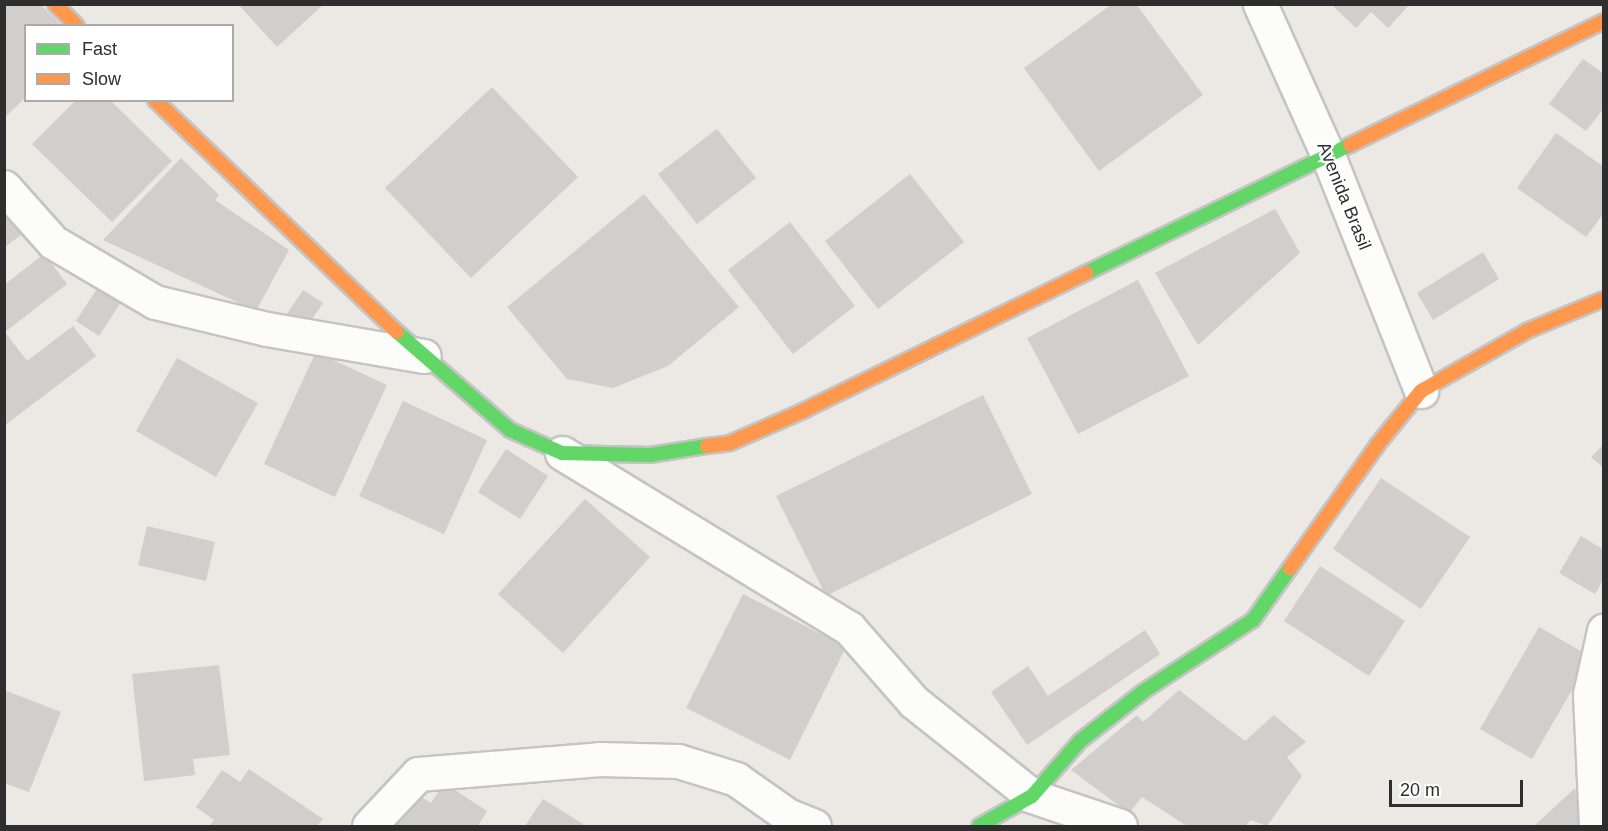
<!DOCTYPE html>
<style>
body{margin:0}
#map{position:relative;width:1608px;height:831px;overflow:hidden;background:#ece8e4;font-family:Arial,sans-serif}
div>[style]{position:absolute}
.building>*{inset:0;background:#d1cecb}
.roads{filter:drop-shadow(2px 0 #c5c4c5) drop-shadow(-2px 0 #c5c4c5) drop-shadow(0 2px #c5c4c5) drop-shadow(0 -2px #c5c4c5)}
.street>*{height:33px;margin:-16.5px;padding:0 16.5px;transform-origin:16.5px;border-radius:16.5px;background:#fcfcfb}
.fast>*{height:14px;margin:-7px;padding:0 7px;transform-origin:7px;border-radius:7px;background:#63d668}
.slow>*{height:14px;margin:-7px;padding:0 7px;transform-origin:7px;border-radius:7px;background:#ff974d}
span{translate:-50% -50%;white-space:nowrap;text-align:center;line-height:1.15;-webkit-text-stroke:4.5px #fff;paint-order:stroke}
.street-label{font-size:18px;color:#2e2e2e}
.frame{position:absolute;inset:0;border:6px solid #2e2e2e;pointer-events:none}
.legend{position:absolute;left:24px;top:24px;width:210px;height:78px;box-sizing:border-box;background:#fff;border:2px solid #ababab;margin:0;padding:8px 10px;list-style:none;font-size:18px;color:#2e2e2e}
.legend li{display:flex;align-items:center;gap:12px;height:30px}
.legend b{width:30px;border:2px solid #ababab}
.scale{position:absolute;left:1389px;top:780px;width:134px;height:27px;box-sizing:border-box;border:3px solid #2e2e2e;border-top:0;padding-left:8px;font-size:18px;line-height:21px;white-space:nowrap;color:#2e2e2e;-webkit-text-stroke:4px #fff;paint-order:stroke}
</style>
<div id="map">
<div class="building">
<i style="clip-path:polygon(4px 4px,40px 4px,62px 26px,26px 26px,26px 97px,4px 118px)"></i>
<i style="clip-path:polygon(238px 4px,324px 4px,277px 47px)"></i>
<i style="clip-path:polygon(1112px 4px,1136px 4px,1203px 95px,1099px 171px,1024px 68px)"></i>
<i style="clip-path:polygon(1331px 4px,1410px 4px,1388px 28px,1371px 12px,1356px 28px)"></i>
<i style="clip-path:polygon(1583px 59px,1604px 74px,1604px 108px,1586px 131px,1549px 104px)"></i>
<i style="clip-path:polygon(492px 87px,578px 177px,471px 278px,385px 188px)"></i>
<i style="clip-path:polygon(76px 100px,110px 100px,172px 161px,112px 222px,32px 144px)"></i>
<i style="clip-path:polygon(717px 129px,756px 178px,697px 224px,658px 174px)"></i>
<i style="clip-path:polygon(1556px 133px,1604px 167px,1604px 213px,1586px 237px,1517px 188px)"></i>
<i style="clip-path:polygon(181px 158px,219px 195px,215px 200px,289px 250px,256px 311px,103px 240px)"></i>
<i style="clip-path:polygon(910px 174px,964px 242px,878px 309px,825px 241px)"></i>
<i style="clip-path:polygon(644px 194px,739px 307px,668px 366px,613px 388px,567px 379px,507px 307px)"></i>
<i style="clip-path:polygon(4px 204px,26px 231px,4px 248px)"></i>
<i style="clip-path:polygon(1275px 209px,1300px 253px,1198px 345px,1155px 273px)"></i>
<i style="clip-path:polygon(790px 222px,855px 306px,793px 354px,728px 270px)"></i>
<i style="clip-path:polygon(1483px 252px,1499px 279px,1433px 320px,1417px 293px)"></i>
<i style="clip-path:polygon(44px 254px,67px 284px,5px 332px,27px 361px,73px 326px,96px 356px,4px 426px,4px 285px)"></i>
<i style="clip-path:polygon(1138px 280px,1189px 376px,1078px 434px,1027px 338px)"></i>
<i style="clip-path:polygon(100px 284px,123px 299px,99px 336px,76px 321px)"></i>
<i style="clip-path:polygon(303px 290px,323px 303px,306px 328px,286px 315px)"></i>
<i style="clip-path:polygon(316px 352px,387px 385px,335px 497px,264px 464px)"></i>
<i style="clip-path:polygon(177px 358px,258px 403px,216px 477px,136px 431px)"></i>
<i style="clip-path:polygon(983px 395px,1032px 494px,826px 596px,776px 496px)"></i>
<i style="clip-path:polygon(403px 401px,487px 440px,444px 534px,359px 496px)"></i>
<i style="clip-path:polygon(1604px 444px,1604px 468px,1591px 457px)"></i>
<i style="clip-path:polygon(506px 449px,548px 476px,520px 519px,478px 492px)"></i>
<i style="clip-path:polygon(1381px 478px,1470px 537px,1421px 609px,1333px 549px)"></i>
<i style="clip-path:polygon(585px 499px,650px 557px,563px 653px,498px 594px)"></i>
<i style="clip-path:polygon(147px 526px,215px 542px,206px 581px,138px 565px)"></i>
<i style="clip-path:polygon(1581px 536px,1604px 550px,1604px 578px,1595px 594px,1559px 573px)"></i>
<i style="clip-path:polygon(1320px 566px,1405px 621px,1369px 676px,1284px 621px)"></i>
<i style="clip-path:polygon(743px 594px,846px 647px,790px 760px,686px 708px)"></i>
<i style="clip-path:polygon(1539px 627px,1591px 657px,1532px 759px,1480px 729px)"></i>
<i style="clip-path:polygon(1145px 630px,1160px 654px,1027px 745px,991px 692px,1028px 666px,1048px 696px)"></i>
<i style="clip-path:polygon(219px 665px,230px 755px,193px 759px,195px 775px,144px 781px,132px 674px)"></i>
<i style="clip-path:polygon(4px 690px,61px 712px,29px 792px,4px 783px)"></i>
<i style="clip-path:polygon(1179px 690px,1245px 741px,1274px 715px,1306px 742px,1287px 757px,1302px 776px,1267px 826px,1250px 820px,1246px 826px,1187px 826px,1142px 797px,1129px 813px,1071px 770px,1137px 715px,1143px 722px)"></i>
<i style="clip-path:polygon(249px 769px,323px 819px,317px 826px,209px 826px,214px 820px,196px 807px,222px 770px,240px 782px)"></i>
<i style="clip-path:polygon(444px 783px,487px 811px,478px 826px,391px 826px,414px 792px,431px 803px)"></i>
<i style="clip-path:polygon(1575px 788px,1583px 826px,1534px 826px)"></i>
<i style="clip-path:polygon(543px 799px,583px 824px,582px 826px,525px 826px)"></i>
</div>
<div class="roads">
<div class="street">
<i style="left:1260px;top:4px;width:163px;rotate:65.8deg"></i>
<i style="left:1327px;top:153px;width:256px;rotate:68.4deg"></i>
<i style="left:4px;top:187px;width:74px;rotate:48.3deg"></i>
<i style="left:53px;top:242px;width:118px;rotate:30.5deg"></i>
<i style="left:155px;top:302px;width:115px;rotate:13.6deg"></i>
<i style="left:267px;top:329px;width:159px;rotate:9.8deg"></i>
<i style="left:562px;top:453px;width:336px;rotate:31.4deg"></i>
<i style="left:849px;top:628px;width:98px;rotate:48.7deg"></i>
<i style="left:914px;top:702px;width:151px;rotate:38.5deg"></i>
<i style="left:1032px;top:796px;width:93px;rotate:18.8deg"></i>
<i style="left:369px;top:826px;width:71px;rotate:-46.7deg"></i>
<i style="left:418px;top:774px;width:182px;rotate:-4.7deg"></i>
<i style="left:599px;top:759px;width:79px;rotate:1.5deg"></i>
<i style="left:678px;top:761px;width:61px;rotate:17.2deg"></i>
<i style="left:736px;top:779px;width:62px;rotate:35.2deg"></i>
<i style="left:787px;top:815px;width:29px;rotate:22deg"></i>
<i style="left:1596px;top:826px;width:132px;rotate:-92.6deg"></i>
<i style="left:1590px;top:694px;width:65px;rotate:-77.5deg"></i>
</div>
<div class="fast">
<i style="left:1086px;top:273px;width:293px;rotate:-25.9deg"></i>
<i style="left:397px;top:332px;width:150px;rotate:40.9deg"></i>
<i style="left:510px;top:430px;width:57px;rotate:23.9deg"></i>
<i style="left:562px;top:453px;width:88px;rotate:1.3deg"></i>
<i style="left:650px;top:455px;width:58px;rotate:-9deg"></i>
<i style="left:979px;top:826px;width:61px;rotate:-29.5deg"></i>
<i style="left:1032px;top:796px;width:73px;rotate:-48.9deg"></i>
<i style="left:1080px;top:741px;width:81px;rotate:-38deg"></i>
<i style="left:1144px;top:691px;width:130px;rotate:-33.1deg"></i>
<i style="left:1253px;top:620px;width:64px;rotate:-54.6deg"></i>
</div>
<div class="slow">
<i style="left:55px;top:4px;width:31px;rotate:45deg"></i>
<i style="left:155px;top:100px;width:335px;rotate:43.8deg"></i>
<i style="left:1350px;top:145px;width:283px;rotate:-26deg"></i>
<i style="left:707px;top:446px;width:23px;rotate:-7deg"></i>
<i style="left:730px;top:443px;width:82px;rotate:-23.7deg"></i>
<i style="left:805px;top:410px;width:313px;rotate:-26deg"></i>
<i style="left:1290px;top:568px;width:152px;rotate:-54.6deg"></i>
<i style="left:1378px;top:444px;width:68px;rotate:-50.9deg"></i>
<i style="left:1421px;top:391px;width:124px;rotate:-29.5deg"></i>
<i style="left:1529px;top:330px;width:81px;rotate:-22.5deg"></i>
</div>
</div>
<div class="street-label">
<span style="left:1344px;top:196px;rotate:68deg">Avenida Brasil</span>
</div>
<div class="frame"></div>
<ul class="legend">
<li><b style="height:8px;background:#63d668"></b>Fast</li>
<li><b style="height:8px;background:#ff974d"></b>Slow</li>
</ul>
<div class="scale">20 m</div>
</div>
